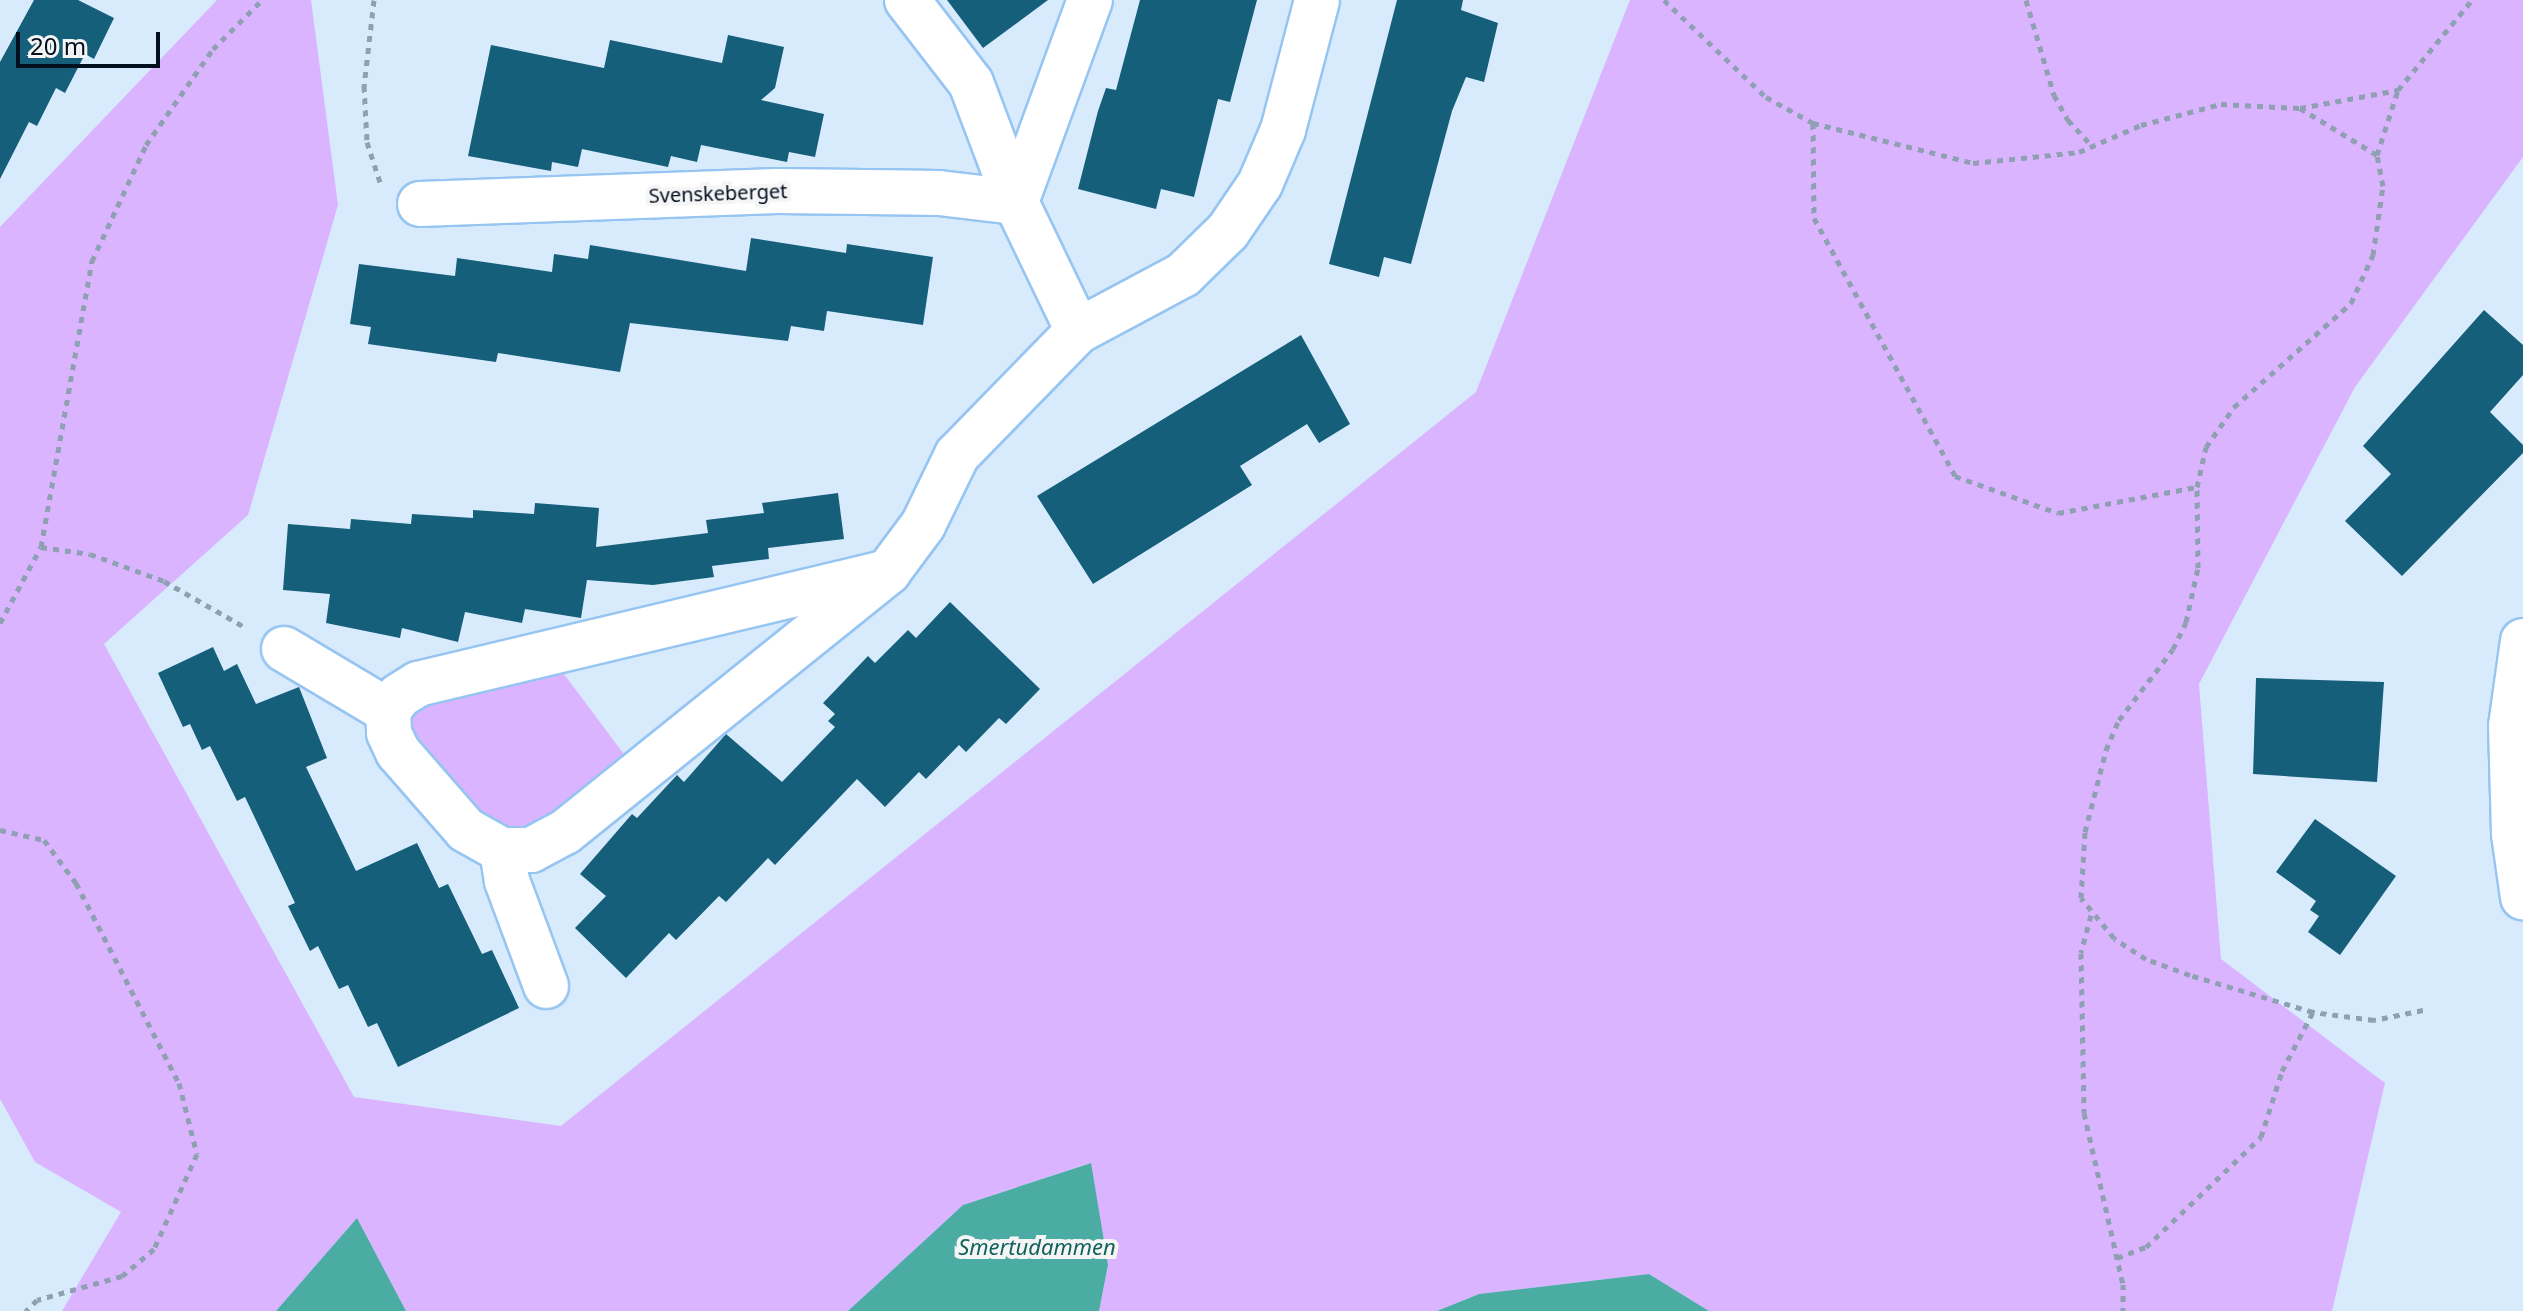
<!DOCTYPE html>
<style>
body{margin:0}
#map{position:relative;width:2523px;height:1311px;overflow:hidden;background:#d8ebfd;font-family:"Noto Sans",sans-serif}
div>[style]{position:absolute}
.green>*{inset:0;background:#dbb4ff}
.water>*{inset:0;background:#4aaca3}
.building>*{inset:0;background:#155f7a}
.path>*{height:5px;margin-top:-2.5px;transform-origin:0;background:repeating-linear-gradient(90deg,#8ea0b1 0 6px,transparent 0 12px)}
.roads{filter:drop-shadow(2px 0 #97c5f2) drop-shadow(-2px 0 #97c5f2) drop-shadow(0 2px #97c5f2) drop-shadow(0 -2px #97c5f2)}
.minor>*{height:44px;margin:-22px;padding:0 22px;transform-origin:22px;border-radius:22px;background:#fff}
span{translate:-50% -50%;white-space:nowrap;text-align:center;line-height:1.15;-webkit-text-stroke:8px #f5f5f5;paint-order:stroke}
.street-label{font-size:20px;color:#010f1f}
.water-label{font-size:22px;color:#12635d;font-style:italic}
.scale{position:absolute;left:16px;top:32px;width:144px;height:36px;box-sizing:border-box;border:4px solid #010f1f;border-top:0;padding-left:10px;font-size:24px;line-height:28px;white-space:nowrap;color:#010f1f;-webkit-text-stroke:6px #f5f5f5;paint-order:stroke}
</style>
<div id="map">
<div class="green">
<i style="clip-path:polygon(217px 0,311px 0,338px 205px,248px 515px,104px 644px,354px 1097px,561px 1126px,1476px 392px,1630px 0,2523px 0,2523px 157px,2355px 387px,2199px 684px,2221px 959px,2385px 1083px,2332px 1311px,1709px 1311px,1649px 1274px,1479px 1294px,1437px 1311px,1099px 1311px,1108px 1265px,1090px 1163px,963px 1205px,848px 1311px,406px 1311px,357px 1218px,276px 1311px,62px 1311px,121px 1212px,35px 1162px,0 1099px,0 227px)"></i>
<i style="clip-path:polygon(546px 650px,638px 773px,531px 850px,398px 752px,399px 696px)"></i>
</div>
<div class="water">
<i style="clip-path:polygon(1091px 1163px,1108px 1265px,1099px 1311px,848px 1311px,963px 1205px)"></i>
<i style="clip-path:polygon(357px 1218px,406px 1311px,276px 1311px)"></i>
<i style="clip-path:polygon(1649px 1274px,1709px 1311px,1437px 1311px,1479px 1294px)"></i>
</div>
<div class="building">
<i style="clip-path:polygon(34px 0,78px 0,114px 18px,94px 59px,85px 54px,65px 93px,56px 88px,37px 126px,29px 122px,0 179px,0 62px)"></i>
<i style="clip-path:polygon(947px 0,1048px 0,983px 48px)"></i>
<i style="clip-path:polygon(1140px 0,1257px 0,1230px 102px,1218px 99px,1194px 197px,1161px 189px,1156px 209px,1078px 189px,1098px 111px,1106px 88px,1116px 90px)"></i>
<i style="clip-path:polygon(1397px 0,1463px 0,1461px 10px,1498px 23px,1484px 82px,1466px 77px,1452px 111px,1411px 264px,1384px 257px,1379px 277px,1329px 264px)"></i>
<i style="clip-path:polygon(728px 35px,784px 47px,775px 88px,761px 100px,824px 114px,815px 157px,789px 152px,787px 162px,701px 145px,697px 162px,671px 156px,668px 167px,582px 149px,578px 167px,552px 162px,551px 171px,468px 156px,491px 45px,604px 68px,610px 40px,722px 63px)"></i>
<i style="clip-path:polygon(751px 238px,846px 253px,847px 244px,933px 257px,923px 325px,827px 311px,824px 331px,791px 326px,788px 341px,630px 323px,620px 372px,498px 353px,496px 362px,368px 344px,371px 327px,350px 324px,359px 264px,455px 276px,457px 258px,552px 272px,554px 254px,588px 259px,590px 245px,746px 271px)"></i>
<i style="clip-path:polygon(2484px 310px,2523px 345px,2523px 375px,2490px 412px,2523px 445px,2523px 453px,2402px 576px,2345px 521px,2391px 474px,2363px 446px)"></i>
<i style="clip-path:polygon(1301px 335px,1350px 424px,1319px 443px,1307px 424px,1240px 466px,1252px 485px,1093px 584px,1037px 496px)"></i>
<i style="clip-path:polygon(838px 493px,844px 539px,768px 548px,769px 559px,712px 566px,714px 577px,653px 585px,587px 580px,581px 618px,525px 609px,522px 623px,465px 612px,458px 642px,402px 628px,400px 638px,326px 623px,330px 594px,283px 590px,288px 524px,350px 529px,351px 519px,411px 524px,412px 514px,473px 518px,473px 510px,534px 514px,535px 503px,599px 508px,596px 547px,708px 533px,706px 520px,764px 513px,762px 503px)"></i>
<i style="clip-path:polygon(950px 602px,1040px 689px,1006px 724px,999px 718px,966px 752px,959px 745px,926px 779px,919px 772px,885px 807px,857px 779px,775px 865px,768px 858px,726px 902px,719px 896px,676px 940px,669px 933px,626px 978px,575px 928px,606px 896px,580px 874px,632px 814px,637px 818px,677px 775px,684px 782px,726px 734px,782px 782px,835px 727px,828px 721px,835px 714px,823px 703px,868px 656px,875px 663px,908px 630px,916px 638px)"></i>
<i style="clip-path:polygon(213px 647px,224px 671px,237px 664px,256px 704px,299px 687px,327px 758px,306px 767px,356px 871px,417px 843px,439px 888px,448px 884px,482px 954px,492px 950px,519px 1008px,398px 1067px,377px 1023px,368px 1027px,348px 985px,339px 989px,318px 946px,310px 951px,288px 906px,295px 903px,245px 797px,237px 801px,210px 746px,202px 750px,190px 724px,183px 727px,158px 673px)"></i>
<i style="clip-path:polygon(2256px 678px,2384px 682px,2377px 782px,2253px 774px)"></i>
<i style="clip-path:polygon(2315px 819px,2396px 876px,2340px 955px,2308px 932px,2319px 916px,2310px 910px,2316px 901px,2276px 872px)"></i>
</div>
<div class="path">
<i style="left:374px;top:0;width:87px;rotate:96.6deg"></i>
<i style="left:364px;top:86px;width:56px;rotate:86.9deg"></i>
<i style="left:367px;top:142px;width:42px;rotate:72deg"></i>
<i style="left:1664px;top:0;width:141px;rotate:43.6deg"></i>
<i style="left:1766px;top:97px;width:54px;rotate:29deg"></i>
<i style="left:1813px;top:123px;width:165px;rotate:14deg"></i>
<i style="left:1973px;top:163px;width:107px;rotate:-5.9deg"></i>
<i style="left:2079px;top:152px;width:68px;rotate:-23.5deg"></i>
<i style="left:2141px;top:125px;width:83px;rotate:-14.7deg"></i>
<i style="left:2221px;top:104px;width:79px;rotate:2.9deg"></i>
<i style="left:2300px;top:108px;width:100px;rotate:-10.4deg"></i>
<i style="left:2026px;top:0;width:99px;rotate:73.6deg"></i>
<i style="left:2054px;top:95px;width:29px;rotate:61deg"></i>
<i style="left:2068px;top:120px;width:35px;rotate:47deg"></i>
<i style="left:2300px;top:108px;width:90px;rotate:31.4deg"></i>
<i style="left:1813px;top:123px;width:95px;rotate:89.4deg"></i>
<i style="left:1814px;top:218px;width:294px;rotate:61.3deg"></i>
<i style="left:1955px;top:476px;width:109px;rotate:19.8deg"></i>
<i style="left:2058px;top:513px;width:141px;rotate:-10.6deg"></i>
<i style="left:41px;top:547px;width:49px;rotate:8.1deg"></i>
<i style="left:90px;top:554px;width:79px;rotate:20deg"></i>
<i style="left:164px;top:581px;width:91px;rotate:29.7deg"></i>
<i style="left:0;top:623px;width:86px;rotate:-61.7deg"></i>
<i style="left:41px;top:547px;width:291px;rotate:-79.9deg"></i>
<i style="left:92px;top:261px;width:128px;rotate:-65deg"></i>
<i style="left:146px;top:145px;width:117px;rotate:-55.1deg"></i>
<i style="left:213px;top:49px;width:69px;rotate:-45deg"></i>
<i style="left:0;top:830px;width:45px;rotate:12.8deg"></i>
<i style="left:44px;top:840px;width:54px;rotate:53.3deg"></i>
<i style="left:76px;top:883px;width:225px;rotate:62.8deg"></i>
<i style="left:179px;top:1083px;width:73px;rotate:75.8deg"></i>
<i style="left:197px;top:1154px;width:104px;rotate:114.4deg"></i>
<i style="left:154px;top:1249px;width:42px;rotate:139.8deg"></i>
<i style="left:122px;top:1276px;width:88px;rotate:164.2deg"></i>
<i style="left:37px;top:1300px;width:16px;rotate:135deg"></i>
<i style="left:2091px;top:915px;width:39px;rotate:105deg"></i>
<i style="left:2081px;top:953px;width:160px;rotate:88.9deg"></i>
<i style="left:2084px;top:1113px;width:175px;rotate:77.2deg"></i>
<i style="left:2123px;top:1284px;width:27px;rotate:90deg"></i>
<i style="left:2423px;top:1010px;width:50px;rotate:168.5deg"></i>
<i style="left:2374px;top:1020px;width:62px;rotate:-172.5deg"></i>
<i style="left:2313px;top:1012px;width:128px;rotate:-163.3deg"></i>
<i style="left:2190px;top:975px;width:47px;rotate:-160deg"></i>
<i style="left:2146px;top:959px;width:38px;rotate:-147deg"></i>
<i style="left:2114px;top:938px;width:52px;rotate:-129.5deg"></i>
<i style="left:2081px;top:898px;width:66px;rotate:-86.5deg"></i>
<i style="left:2085px;top:832px;width:85px;rotate:-75.6deg"></i>
<i style="left:2106px;top:750px;width:33px;rotate:-67deg"></i>
<i style="left:2119px;top:720px;width:89px;rotate:-52.7deg"></i>
<i style="left:2173px;top:649px;width:30px;rotate:-64deg"></i>
<i style="left:2186px;top:622px;width:55px;rotate:-77.5deg"></i>
<i style="left:2198px;top:568px;width:81px;rotate:-90.7deg"></i>
<i style="left:2197px;top:487px;width:41px;rotate:-77.3deg"></i>
<i style="left:2206px;top:447px;width:49px;rotate:-55deg"></i>
<i style="left:2234px;top:407px;width:157px;rotate:-41.6deg"></i>
<i style="left:2351px;top:303px;width:53px;rotate:-65.4deg"></i>
<i style="left:2373px;top:255px;width:70px;rotate:-81.8deg"></i>
<i style="left:2383px;top:186px;width:32px;rotate:-101deg"></i>
<i style="left:2377px;top:155px;width:68px;rotate:-72.1deg"></i>
<i style="left:2398px;top:90px;width:117px;rotate:-50.6deg"></i>
<i style="left:2117px;top:1258px;width:31px;rotate:-21deg"></i>
<i style="left:2146px;top:1247px;width:159px;rotate:-43.7deg"></i>
<i style="left:2261px;top:1137px;width:69px;rotate:-72.3deg"></i>
<i style="left:2282px;top:1071px;width:67px;rotate:-62.3deg"></i>
</div>
<div class="roads">
<div class="minor">
<i style="left:907px;top:0;width:105px;rotate:52.4deg"></i>
<i style="left:971px;top:83px;width:127px;rotate:69.3deg"></i>
<i style="left:1016px;top:202px;width:215px;rotate:-69.9deg"></i>
<i style="left:420px;top:204px;width:357px;rotate:-2.1deg"></i>
<i style="left:777px;top:191px;width:162px;rotate:0.7deg"></i>
<i style="left:939px;top:193px;width:78px;rotate:6.7deg"></i>
<i style="left:1016px;top:202px;width:143px;rotate:64.3deg"></i>
<i style="left:888px;top:572px;width:483px;rotate:166.6deg"></i>
<i style="left:418px;top:684px;width:22px;rotate:148deg"></i>
<i style="left:399px;top:696px;width:19px;rotate:126deg"></i>
<i style="left:388px;top:711px;width:22px;rotate:87deg"></i>
<i style="left:389px;top:733px;width:21px;rotate:65deg"></i>
<i style="left:398px;top:752px;width:103px;rotate:48.9deg"></i>
<i style="left:466px;top:830px;width:41px;rotate:29.1deg"></i>
<i style="left:502px;top:850px;width:29px"></i>
<i style="left:531px;top:850px;width:38px;rotate:-28deg"></i>
<i style="left:565px;top:832px;width:415px;rotate:-38.8deg"></i>
<i style="left:888px;top:572px;width:59px;rotate:-53.3deg"></i>
<i style="left:923px;top:525px;width:78px;rotate:-64.1deg"></i>
<i style="left:957px;top:455px;width:173px;rotate:-45.7deg"></i>
<i style="left:1078px;top:331px;width:119px;rotate:-28.1deg"></i>
<i style="left:1183px;top:275px;width:63px;rotate:-44.4deg"></i>
<i style="left:1228px;top:231px;width:57px;rotate:-55.8deg"></i>
<i style="left:1260px;top:184px;width:59px;rotate:-66.9deg"></i>
<i style="left:1283px;top:130px;width:134px;rotate:-75.3deg"></i>
<i style="left:2523px;top:641px;width:86px;rotate:98deg"></i>
<i style="left:2511px;top:726px;width:108px;rotate:88.4deg"></i>
<i style="left:2514px;top:834px;width:64px;rotate:81.9deg"></i>
<i style="left:284px;top:649px;width:121px;rotate:30.8deg"></i>
<i style="left:502px;top:850px;width:31px;rotate:81deg"></i>
<i style="left:507px;top:881px;width:112px;rotate:69.6deg"></i>
</div>
</div>
<div class="street-label">
<span style="left:718px;top:193px;rotate:-2deg">Svenskeberget</span>
</div>
<div class="water-label">
<span style="left:1037px;top:1247px">Smertudammen</span>
</div>
<div class="scale">20 m</div>
</div>
